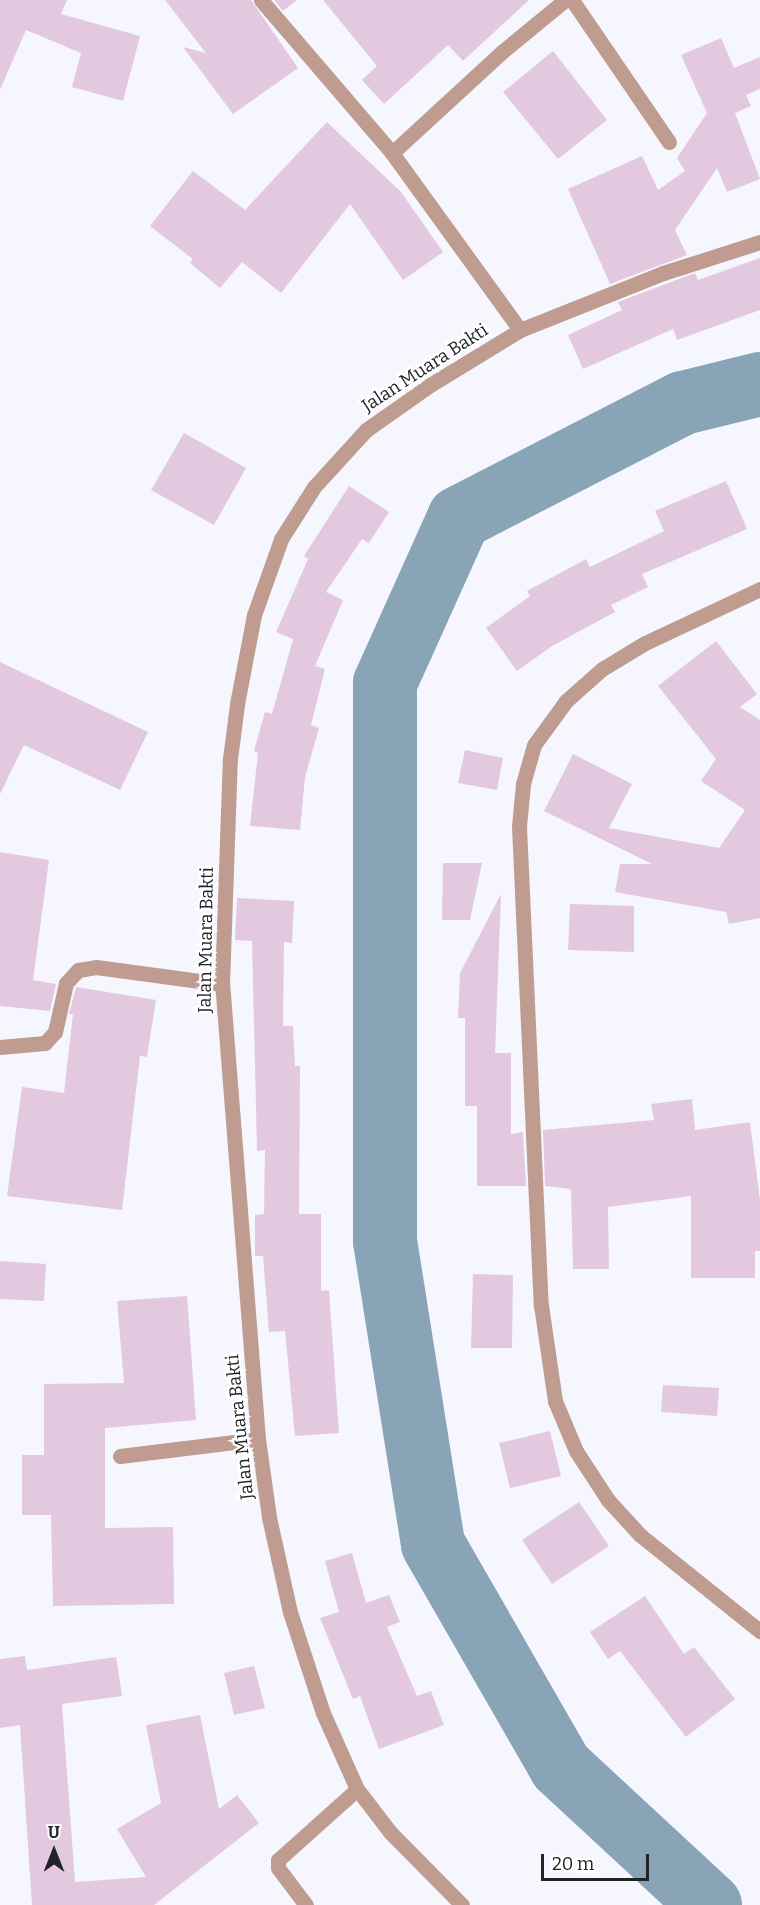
<!DOCTYPE html>
<style>
body{margin:0}
#map{position:relative;width:760px;height:1905px;overflow:hidden;background:#f5f6fe;font-family:Bitter,serif}
div>[style]{position:absolute}
.river>*{height:64px;margin:-32px;padding:0 32px;transform-origin:32px;border-radius:32px;background:#88a4b6}
.building>*{inset:0;background:#e3c9df}
.minor>*{height:15px;margin:-7.5px;padding:0 7.5px;transform-origin:7.5px;border-radius:7.5px;background:#bf9c8f}
.tertiary>*{height:15px;margin:-7.5px;padding:0 7.5px;transform-origin:7.5px;border-radius:7.5px;background:#bf9c8f}
span{translate:-50% -50%;white-space:nowrap;text-align:center;line-height:1.15;-webkit-text-stroke:4.5px #fff;paint-order:stroke}
.street-label{font-size:18px;color:#222326}
.north{position:absolute;left:24px;top:1821px;width:60px;height:60px;-webkit-text-stroke:4px #fff;paint-order:stroke;rotate:0deg;font-size:16px;font-weight:700;line-height:24px;text-align:center;color:#222326}
.north::after{content:'';display:block;margin:auto;width:21px;height:27px;background:#222326;clip-path:polygon(50% 0,100% 100%,50% 72%,0 100%)}
.scale{position:absolute;left:541px;top:1854px;width:108px;height:27px;box-sizing:border-box;border:3px solid #222326;border-top:0;padding-left:8px;font-size:18px;line-height:21px;white-space:nowrap;color:#222326;-webkit-text-stroke:4px #fff;paint-order:stroke}
</style>
<div id="map">
<div class="river">
<i style="left:710px;top:1905px;width:203px;rotate:-137.2deg"></i>
<i style="left:561px;top:1767px;width:257px;rotate:-119.9deg"></i>
<i style="left:433px;top:1544px;width:307px;rotate:-99deg"></i>
<i style="left:385px;top:1241px;width:558px;rotate:-90deg"></i>
<i style="left:385px;top:683px;width:181px;rotate:-65.8deg"></i>
<i style="left:459px;top:518px;width:252px;rotate:-27.2deg"></i>
<i style="left:683px;top:403px;width:79px;rotate:-13.9deg"></i>
</div>
<div class="building">
<i style="clip-path:polygon(0 0,67px 0,61px 14px,140px 36px,123px 101px,72px 87px,81px 53px,26px 30px,0 90px)"></i>
<i style="clip-path:polygon(165px 0,251px 0,298px 68px,233px 114px,183px 47px,206px 53px)"></i>
<i style="clip-path:polygon(274px 0,297px 0,283px 11px)"></i>
<i style="clip-path:polygon(323px 0,529px 0,463px 61px,448px 45px,384px 104px,362px 80px,377px 66px)"></i>
<i style="clip-path:polygon(721px 38px,734px 68px,760px 57px,760px 89px,746px 95px,751px 106px,735px 113px,760px 179px,727px 192px,717px 168px,675px 230px,687px 255px,610px 284px,568px 189px,642px 156px,658px 190px,685px 171px,677px 158px,707px 113px,681px 55px)"></i>
<i style="clip-path:polygon(553px 51px,607px 120px,558px 159px,503px 92px)"></i>
<i style="clip-path:polygon(327px 122px,401px 192px,443px 252px,403px 280px,350px 204px,281px 293px,242px 262px,220px 288px,190px 263px,193px 259px,150px 226px,193px 171px,245px 210px)"></i>
<i style="clip-path:polygon(760px 258px,760px 310px,677px 340px,673px 329px,583px 369px,568px 335px,622px 310px,618px 302px,695px 273px,698px 280px)"></i>
<i style="clip-path:polygon(184px 433px,246px 468px,214px 525px,151px 490px)"></i>
<i style="clip-path:polygon(726px 481px,747px 529px,642px 574px,648px 587px,611px 605px,615px 612px,552px 646px,517px 671px,486px 628px,530px 596px,527px 591px,586px 559px,590px 567px,664px 531px,655px 511px)"></i>
<i style="clip-path:polygon(349px 486px,389px 512px,369px 543px,362px 539px,326px 592px,343px 600px,315px 666px,325px 669px,311px 725px,319px 728px,305px 777px,300px 830px,250px 826px,258px 753px,254px 751px,265px 712px,272px 714px,293px 639px,276px 632px,308px 559px,304px 556px)"></i>
<i style="clip-path:polygon(716px 641px,757px 694px,740px 707px,760px 720px,760px 918px,729px 924px,726px 912px,615px 892px,620px 864px,652px 864px,544px 811px,573px 754px,632px 784px,609px 828px,719px 848px,745px 810px,701px 781px,716px 759px,658px 686px)"></i>
<i style="clip-path:polygon(0 662px,148px 732px,120px 790px,24px 745px,0 794px)"></i>
<i style="clip-path:polygon(465px 750px,503px 758px,497px 790px,458px 783px)"></i>
<i style="clip-path:polygon(0 852px,49px 860px,33px 980px,56px 984px,50px 1011px,0 1006px)"></i>
<i style="clip-path:polygon(443px 863px,482px 863px,470px 920px,442px 920px)"></i>
<i style="clip-path:polygon(501px 894px,495px 1053px,511px 1053px,511px 1134px,523px 1132px,526px 1186px,477px 1186px,477px 1106px,465px 1106px,465px 1018px,458px 1018px,460px 973px)"></i>
<i style="clip-path:polygon(237px 898px,294px 901px,292px 943px,284px 942px,283px 1026px,293px 1026px,295px 1066px,300px 1066px,299px 1214px,321px 1214px,321px 1291px,329px 1290px,339px 1433px,295px 1436px,285px 1331px,269px 1332px,263px 1256px,255px 1256px,255px 1215px,264px 1214px,265px 1150px,257px 1151px,252px 941px,235px 940px)"></i>
<i style="clip-path:polygon(570px 904px,634px 906px,634px 952px,568px 950px)"></i>
<i style="clip-path:polygon(76px 987px,156px 1000px,147px 1057px,140px 1056px,122px 1210px,7px 1196px,22px 1087px,64px 1093px,73px 1014px,69px 1014px)"></i>
<i style="clip-path:polygon(692px 1099px,695px 1130px,750px 1122px,760px 1200px,760px 1251px,755px 1251px,755px 1278px,691px 1278px,691px 1196px,608px 1207px,609px 1269px,573px 1269px,571px 1189px,545px 1186px,543px 1130px,654px 1120px,651px 1104px)"></i>
<i style="clip-path:polygon(0 1261px,46px 1264px,44px 1301px,0 1299px)"></i>
<i style="clip-path:polygon(473px 1274px,513px 1275px,512px 1348px,471px 1348px)"></i>
<i style="clip-path:polygon(187px 1296px,196px 1420px,105px 1428px,105px 1528px,173px 1527px,174px 1604px,53px 1606px,51px 1515px,22px 1515px,22px 1455px,44px 1455px,44px 1384px,124px 1383px,117px 1301px)"></i>
<i style="clip-path:polygon(663px 1385px,719px 1388px,717px 1416px,661px 1412px)"></i>
<i style="clip-path:polygon(550px 1431px,561px 1476px,510px 1488px,499px 1443px)"></i>
<i style="clip-path:polygon(579px 1502px,609px 1546px,552px 1584px,522px 1540px)"></i>
<i style="clip-path:polygon(352px 1553px,366px 1603px,389px 1595px,400px 1622px,387px 1627px,417px 1696px,431px 1691px,444px 1725px,379px 1749px,360px 1696px,353px 1699px,320px 1618px,339px 1612px,325px 1561px)"></i>
<i style="clip-path:polygon(645px 1596px,684px 1654px,694px 1647px,735px 1699px,686px 1737px,620px 1651px,608px 1659px,590px 1632px)"></i>
<i style="clip-path:polygon(25px 1656px,27px 1670px,116px 1657px,122px 1696px,62px 1704px,75px 1882px,146px 1877px,117px 1829px,161px 1803px,146px 1725px,200px 1715px,219px 1809px,237px 1795px,259px 1823px,154px 1905px,32px 1905px,20px 1725px,0 1728px,0 1659px)"></i>
<i style="clip-path:polygon(254px 1666px,265px 1708px,234px 1715px,224px 1673px)"></i>
</div>
<div class="minor">
<i style="left:261px;top:0;width:201px;rotate:49.4deg"></i>
<i style="left:392px;top:153px;width:218px;rotate:54.1deg"></i>
<i style="left:572px;top:0;width:172px;rotate:55.7deg"></i>
<i style="left:392px;top:153px;width:151px;rotate:-42.6deg"></i>
<i style="left:503px;top:51px;width:80px;rotate:-39.4deg"></i>
<i style="left:760px;top:589px;width:127px;rotate:154.8deg"></i>
<i style="left:645px;top:643px;width:50px;rotate:148.8deg"></i>
<i style="left:602px;top:669px;width:48px;rotate:138.4deg"></i>
<i style="left:566px;top:701px;width:54px;rotate:126deg"></i>
<i style="left:534px;top:745px;width:41px;rotate:105.8deg"></i>
<i style="left:523px;top:784px;width:42px;rotate:95.4deg"></i>
<i style="left:519px;top:826px;width:480px;rotate:87.4deg"></i>
<i style="left:541px;top:1305px;width:97px;rotate:81.7deg"></i>
<i style="left:555px;top:1401px;width:54px;rotate:67.2deg"></i>
<i style="left:576px;top:1451px;width:59px;rotate:56.9deg"></i>
<i style="left:608px;top:1500px;width:47px;rotate:47.6deg"></i>
<i style="left:640px;top:1535px;width:154px;rotate:38.7deg"></i>
<i style="left:0;top:1047px;width:45px;rotate:-5.1deg"></i>
<i style="left:45px;top:1043px;width:15px;rotate:-48deg"></i>
<i style="left:55px;top:1032px;width:50px;rotate:-77.3deg"></i>
<i style="left:66px;top:983px;width:18px;rotate:-47deg"></i>
<i style="left:78px;top:970px;width:18px;rotate:-9deg"></i>
<i style="left:96px;top:967px;width:127px;rotate:7.7deg"></i>
<i style="left:120px;top:1456px;width:139px;rotate:-7deg"></i>
<i style="left:306px;top:1905px;width:46px;rotate:-127.1deg"></i>
<i style="left:278px;top:1868px;width:8px;rotate:-90deg"></i>
<i style="left:278px;top:1860px;width:106px;rotate:-41.9deg"></i>
</div>
<div class="tertiary">
<i style="left:462px;top:1905px;width:103px;rotate:-134.6deg"></i>
<i style="left:390px;top:1832px;width:54px;rotate:-127.5deg"></i>
<i style="left:357px;top:1789px;width:83px;rotate:-114.1deg"></i>
<i style="left:323px;top:1713px;width:106px;rotate:-108.1deg"></i>
<i style="left:290px;top:1612px;width:97px;rotate:-102.5deg"></i>
<i style="left:269px;top:1517px;width:79px;rotate:-98deg"></i>
<i style="left:258px;top:1439px;width:456px;rotate:-94.5deg"></i>
<i style="left:222px;top:984px;width:225px;rotate:-88deg"></i>
<i style="left:230px;top:759px;width:55px;rotate:-82.7deg"></i>
<i style="left:237px;top:704px;width:91px;rotate:-79.2deg"></i>
<i style="left:254px;top:615px;width:81px;rotate:-70.4deg"></i>
<i style="left:281px;top:539px;width:62px;rotate:-57.6deg"></i>
<i style="left:314px;top:487px;width:77px;rotate:-47.6deg"></i>
<i style="left:366px;top:430px;width:78px;rotate:-35.1deg"></i>
<i style="left:430px;top:385px;width:105px;rotate:-31.4deg"></i>
<i style="left:520px;top:330px;width:154px;rotate:-21.7deg"></i>
<i style="left:663px;top:273px;width:102px;rotate:-17.7deg"></i>
</div>
<div class="street-label">
<span style="left:425px;top:368px;rotate:-33deg">Jalan Muara Bakti</span>
<span style="left:206px;top:940px;rotate:-89deg">Jalan Muara Bakti</span>
<span style="left:240px;top:1427px;rotate:-96deg">Jalan Muara Bakti</span>
</div>
<div class="north">U</div>
<div class="scale">20 m</div>
</div>
